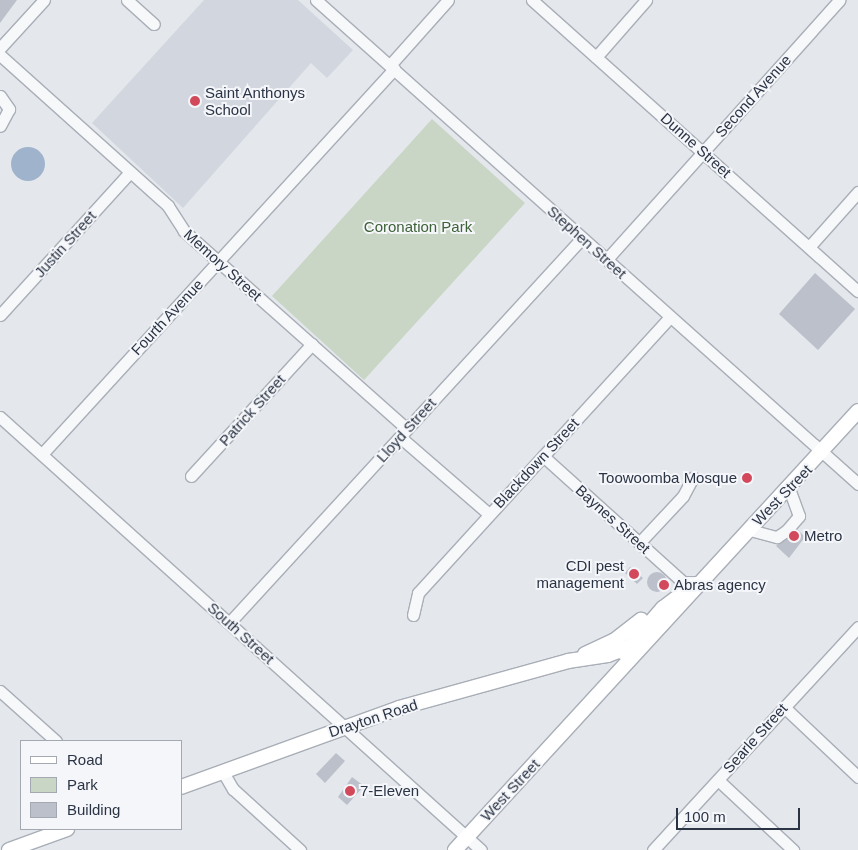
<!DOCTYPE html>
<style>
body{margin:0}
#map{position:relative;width:858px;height:850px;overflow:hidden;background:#e4e7ec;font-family:Helvetica,sans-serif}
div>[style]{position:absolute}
.built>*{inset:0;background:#d2d6de}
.green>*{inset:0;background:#c9d6c5}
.water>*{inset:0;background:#9fb4cc}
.round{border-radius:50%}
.building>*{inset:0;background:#bbc0ca}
.roads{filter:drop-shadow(1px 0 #a9aeb7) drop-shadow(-1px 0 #a9aeb7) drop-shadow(0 1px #a9aeb7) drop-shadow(0 -1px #a9aeb7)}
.minor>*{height:11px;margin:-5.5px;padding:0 5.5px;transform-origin:5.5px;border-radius:5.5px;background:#f7f8fa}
.major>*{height:14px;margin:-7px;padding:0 7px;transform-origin:7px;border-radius:7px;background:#fff}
.dots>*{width:14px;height:14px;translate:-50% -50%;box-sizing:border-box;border:2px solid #f4f6f9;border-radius:50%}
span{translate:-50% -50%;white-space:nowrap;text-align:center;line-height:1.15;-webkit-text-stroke:4px #f4f6f9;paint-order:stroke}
.poi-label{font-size:15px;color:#2b3445}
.left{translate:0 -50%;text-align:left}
.right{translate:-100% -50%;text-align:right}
.street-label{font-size:15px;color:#2b3445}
.park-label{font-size:15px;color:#3f6138}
.legend{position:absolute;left:20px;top:740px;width:162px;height:90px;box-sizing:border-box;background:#f4f6f9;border:1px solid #a4a8b1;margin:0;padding:6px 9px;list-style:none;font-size:15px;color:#2b3445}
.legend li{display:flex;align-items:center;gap:10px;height:25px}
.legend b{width:25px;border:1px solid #a4a8b1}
.scale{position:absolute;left:676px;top:808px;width:124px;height:22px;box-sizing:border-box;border:2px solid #2b3445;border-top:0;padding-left:6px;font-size:15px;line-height:18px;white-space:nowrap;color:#2b3445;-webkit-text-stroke:4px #f4f6f9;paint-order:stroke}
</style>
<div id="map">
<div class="built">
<i style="clip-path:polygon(204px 0,298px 0,353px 50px,327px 78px,311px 63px,183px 208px,92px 123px)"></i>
</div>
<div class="green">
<i style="clip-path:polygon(432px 119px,525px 203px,364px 380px,272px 296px)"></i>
</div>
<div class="water">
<i class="round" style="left:11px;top:147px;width:34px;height:34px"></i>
</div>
<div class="building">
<i style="clip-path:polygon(0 0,17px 0,0 23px)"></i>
<i style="clip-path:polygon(815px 273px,855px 309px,818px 350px,779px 314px)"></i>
<i style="clip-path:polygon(797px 529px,805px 537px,789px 558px,776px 546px)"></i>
<i style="clip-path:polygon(630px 567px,643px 578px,637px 584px,625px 573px)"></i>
<i class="round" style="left:647px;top:572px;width:20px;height:20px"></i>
<i style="clip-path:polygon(336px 753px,345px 761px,325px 783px,316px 774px)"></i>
<i style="clip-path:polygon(352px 777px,364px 786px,347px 805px,338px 797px)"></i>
</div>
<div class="roads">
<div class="minor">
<i style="left:127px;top:0;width:36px;rotate:42deg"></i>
<i style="left:316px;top:0;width:727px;rotate:41.76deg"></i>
<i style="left:532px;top:0;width:437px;rotate:41.8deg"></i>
<i style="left:0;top:48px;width:65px;rotate:-47.5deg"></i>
<i style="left:0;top:55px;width:226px;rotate:41.9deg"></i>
<i style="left:168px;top:206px;width:30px;rotate:57deg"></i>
<i style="left:184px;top:231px;width:298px;rotate:41.6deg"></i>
<i style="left:596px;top:57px;width:76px;rotate:-48.7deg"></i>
<i style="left:390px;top:65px;width:87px;rotate:-48.3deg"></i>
<i style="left:0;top:96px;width:16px;rotate:55deg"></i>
<i style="left:9px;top:109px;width:19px;rotate:118deg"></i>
<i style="left:809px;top:247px;width:74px;rotate:-48.3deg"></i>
<i style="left:607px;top:259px;width:348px;rotate:-48.1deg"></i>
<i style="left:0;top:315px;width:193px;rotate:-47.7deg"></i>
<i style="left:0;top:417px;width:647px;rotate:41.99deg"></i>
<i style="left:400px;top:437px;width:118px;rotate:40.9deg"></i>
<i style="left:42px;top:454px;width:522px;rotate:-47.56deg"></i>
<i style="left:543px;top:456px;width:188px;rotate:42deg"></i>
<i style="left:683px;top:582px;width:15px"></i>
<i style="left:191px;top:476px;width:179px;rotate:-47.5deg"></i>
<i style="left:750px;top:530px;width:28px;rotate:15deg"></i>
<i style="left:777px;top:537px;width:11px;rotate:-34deg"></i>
<i style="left:786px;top:531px;width:20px;rotate:-49deg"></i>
<i style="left:799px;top:516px;width:29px;rotate:-110deg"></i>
<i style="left:640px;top:542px;width:63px;rotate:-46.9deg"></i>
<i style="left:683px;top:496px;width:21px;rotate:-62deg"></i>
<i style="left:413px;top:615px;width:23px;rotate:-77deg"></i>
<i style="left:418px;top:593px;width:374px;rotate:-47.6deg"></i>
<i style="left:229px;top:623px;width:522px;rotate:-47.48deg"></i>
<i style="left:0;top:691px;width:75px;rotate:41.8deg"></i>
<i style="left:784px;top:707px;width:102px;rotate:43.4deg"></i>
<i style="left:223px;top:772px;width:20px;rotate:60deg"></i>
<i style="left:233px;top:789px;width:91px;rotate:42.3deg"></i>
<i style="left:718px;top:780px;width:103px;rotate:43deg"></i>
<i style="left:653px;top:850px;width:303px;rotate:-47.4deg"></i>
</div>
<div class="major">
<i style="left:624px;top:653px;width:60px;rotate:-49.1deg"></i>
<i style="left:663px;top:608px;width:36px;rotate:-37deg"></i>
<i style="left:585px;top:654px;width:33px;rotate:-25deg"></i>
<i style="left:615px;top:640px;width:33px;rotate:-38deg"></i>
<i style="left:181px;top:787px;width:232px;rotate:-19.9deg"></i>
<i style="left:399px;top:708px;width:175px;rotate:-15.5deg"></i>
<i style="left:568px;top:661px;width:40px;rotate:-8.5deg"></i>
<i style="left:608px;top:655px;width:41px;rotate:-21.5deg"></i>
<i style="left:9px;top:850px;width:62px;rotate:-19.9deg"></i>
<i style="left:455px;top:850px;width:596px;rotate:-47.45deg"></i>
</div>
</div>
<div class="dots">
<i style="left:195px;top:101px;background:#d1495b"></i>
<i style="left:747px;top:478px;background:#d1495b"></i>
<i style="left:794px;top:536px;background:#d1495b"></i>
<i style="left:634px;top:574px;background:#d1495b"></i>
<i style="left:664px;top:585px;background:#d1495b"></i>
<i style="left:350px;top:791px;background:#d1495b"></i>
</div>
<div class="poi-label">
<span class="left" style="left:205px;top:101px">Saint Anthonys<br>School</span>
<span class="right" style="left:737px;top:478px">Toowoomba Mosque</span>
<span class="left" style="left:804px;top:536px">Metro</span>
<span class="right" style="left:624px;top:574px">CDI pest<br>management</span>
<span class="left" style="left:674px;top:585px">Abras agency</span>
<span class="left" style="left:360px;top:791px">7-Eleven</span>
</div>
<div class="street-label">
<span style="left:753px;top:96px;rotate:-48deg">Second Avenue</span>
<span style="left:696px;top:145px;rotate:42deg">Dunne Street</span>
<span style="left:587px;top:242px;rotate:42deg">Stephen Street</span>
<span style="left:65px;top:244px;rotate:-48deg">Justin Street</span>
<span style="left:223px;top:265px;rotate:42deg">Memory Street</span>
<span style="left:167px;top:317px;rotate:-47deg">Fourth Avenue</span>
<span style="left:252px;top:410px;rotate:-48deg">Patrick Street</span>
<span style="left:406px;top:430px;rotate:-48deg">Lloyd Street</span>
<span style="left:536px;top:463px;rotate:-47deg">Blackdown Street</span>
<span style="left:782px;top:495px;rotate:-46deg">West Street</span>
<span style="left:613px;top:519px;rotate:42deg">Baynes Street</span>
<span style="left:241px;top:633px;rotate:42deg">South Street</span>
<span style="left:373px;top:718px;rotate:-18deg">Drayton Road</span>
<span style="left:755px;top:738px;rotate:-48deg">Searle Street</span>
<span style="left:510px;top:790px;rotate:-47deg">West Street</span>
</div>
<div class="park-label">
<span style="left:418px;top:227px">Coronation Park</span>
</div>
<ul class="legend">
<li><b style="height:6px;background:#fff"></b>Road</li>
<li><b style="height:14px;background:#c9d6c5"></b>Park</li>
<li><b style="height:14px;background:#bbc0ca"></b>Building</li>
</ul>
<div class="scale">100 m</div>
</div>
